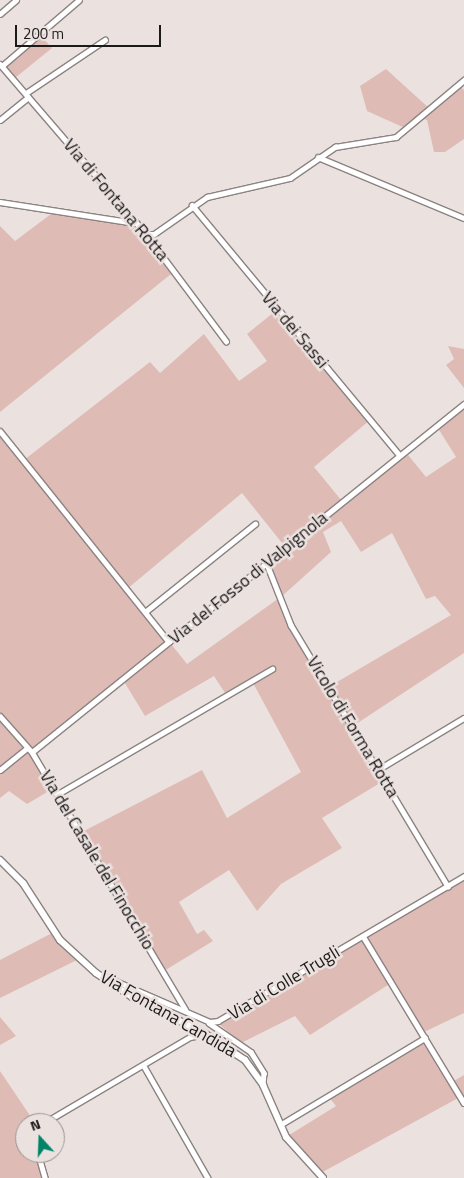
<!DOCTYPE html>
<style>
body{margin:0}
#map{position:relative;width:464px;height:1178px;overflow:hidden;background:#ebe2e0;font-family:"Titillium Web",sans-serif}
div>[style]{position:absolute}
.green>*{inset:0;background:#dfbbb5}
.roads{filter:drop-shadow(1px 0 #8b8382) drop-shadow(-1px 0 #8b8382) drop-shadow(0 1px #8b8382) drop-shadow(0 -1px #8b8382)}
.street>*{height:4.5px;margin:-2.25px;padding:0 2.25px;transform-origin:2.25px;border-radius:2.25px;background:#fff}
.secondary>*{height:6px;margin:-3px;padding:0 3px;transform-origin:3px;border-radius:3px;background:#fff}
span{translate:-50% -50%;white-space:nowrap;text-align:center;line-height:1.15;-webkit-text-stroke:5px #ebe2e0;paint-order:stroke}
.street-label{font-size:18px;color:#1c1919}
.north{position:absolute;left:15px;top:1113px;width:50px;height:50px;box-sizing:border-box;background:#ebe2e0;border:1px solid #989290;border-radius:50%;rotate:340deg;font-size:14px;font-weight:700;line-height:20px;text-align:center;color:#1c1919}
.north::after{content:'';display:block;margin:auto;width:18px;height:22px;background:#008467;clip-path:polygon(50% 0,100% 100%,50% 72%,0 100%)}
.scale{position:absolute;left:15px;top:25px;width:146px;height:22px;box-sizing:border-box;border:2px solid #1c1919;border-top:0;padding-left:6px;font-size:15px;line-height:18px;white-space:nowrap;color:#1c1919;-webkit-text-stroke:4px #ebe2e0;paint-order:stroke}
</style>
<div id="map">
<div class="green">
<i style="clip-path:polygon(41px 36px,52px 48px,15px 78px,5px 67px)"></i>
<i style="clip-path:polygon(386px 69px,430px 109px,459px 85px,464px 90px,464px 139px,445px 152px,434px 152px,427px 120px,420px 118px,407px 129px,367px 111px,360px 86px)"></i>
<i style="clip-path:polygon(55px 211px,136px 223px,171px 274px,0 412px,0 226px,15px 241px)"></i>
<i style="clip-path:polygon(evenodd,278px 309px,370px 420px,314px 467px,342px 501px,404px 450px,426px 477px,456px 457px,436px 425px,464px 404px,464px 653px,353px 726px,385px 780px,322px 818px,342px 848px,281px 884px,257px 911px,229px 870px,179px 902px,197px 934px,204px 930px,213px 941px,164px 971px,82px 832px,202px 770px,227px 818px,301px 772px,252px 681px,227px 696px,214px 676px,145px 716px,123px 680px,32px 752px,54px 788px,27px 804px,9px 791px,0 798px,0 719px,16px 737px,0 716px,0 431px,24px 460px,150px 362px,160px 373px,204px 334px,239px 381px,267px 361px,247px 334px,278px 309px,242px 493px,286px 548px,267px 564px,279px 598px,187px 664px,127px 589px,242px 493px,278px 309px,341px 521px,361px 552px,392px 533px,426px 599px,435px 596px,451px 615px,337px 682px,332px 692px,280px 598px,331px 552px,323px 532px,341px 521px)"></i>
<i style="clip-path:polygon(448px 346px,464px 349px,464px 388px,446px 365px,454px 359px)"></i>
<i style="clip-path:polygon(464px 876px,464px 1013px,422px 1033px,391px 983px,310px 1035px,295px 1016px,241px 1043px,217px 1022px)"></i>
<i style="clip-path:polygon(54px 932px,79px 959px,0 998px,0 960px)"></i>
<i style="clip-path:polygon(0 1017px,16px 1036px,0 1045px)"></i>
<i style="clip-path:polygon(425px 1038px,452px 1082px,464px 1075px,464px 1103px,460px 1097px,319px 1174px,286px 1137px,336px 1106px,328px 1096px)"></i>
<i style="clip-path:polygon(0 1071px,35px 1123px,25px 1123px,25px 1153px,38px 1153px,45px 1178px,0 1178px)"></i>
</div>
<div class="roads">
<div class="street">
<i style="left:0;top:14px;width:21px;rotate:-41deg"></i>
<i style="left:0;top:64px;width:224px;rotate:49.3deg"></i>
<i style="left:146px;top:234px;width:134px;rotate:53.2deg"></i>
<i style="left:2px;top:66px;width:101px;rotate:-40.6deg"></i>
<i style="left:26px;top:93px;width:95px;rotate:-33.9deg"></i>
<i style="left:0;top:120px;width:36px;rotate:-39deg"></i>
<i style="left:318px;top:157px;width:158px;rotate:22.7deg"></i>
<i style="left:0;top:202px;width:138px;rotate:8.8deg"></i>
<i style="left:192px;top:205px;width:324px;rotate:50.3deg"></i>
<i style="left:146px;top:234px;width:8px"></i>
<i style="left:154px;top:234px;width:65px;rotate:-34.9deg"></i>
<i style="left:207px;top:197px;width:85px;rotate:-12.9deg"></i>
<i style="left:290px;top:178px;width:55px;rotate:-34.6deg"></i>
<i style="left:335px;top:147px;width:62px;rotate:-9.3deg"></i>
<i style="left:396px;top:137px;width:89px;rotate:-40deg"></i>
<i style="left:0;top:431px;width:270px;rotate:51.3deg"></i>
<i style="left:267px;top:564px;width:66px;rotate:68.5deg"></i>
<i style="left:291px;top:625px;width:305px;rotate:59deg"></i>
<i style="left:145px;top:612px;width:141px;rotate:-38.7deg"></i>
<i style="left:0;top:716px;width:48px;rotate:48.4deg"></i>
<i style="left:32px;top:752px;width:300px;rotate:59.2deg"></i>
<i style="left:32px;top:752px;width:555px;rotate:-38.85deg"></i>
<i style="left:379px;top:769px;width:99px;rotate:-31deg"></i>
<i style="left:0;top:770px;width:33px;rotate:-39deg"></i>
<i style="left:58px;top:794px;width:248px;rotate:-30.3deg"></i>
<i style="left:363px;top:936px;width:195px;rotate:58.8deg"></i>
<i style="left:102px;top:975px;width:118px;rotate:23.5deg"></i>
<i style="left:210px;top:1022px;width:8px;rotate:-7deg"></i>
<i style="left:218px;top:1021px;width:286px;rotate:-30.5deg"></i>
<i style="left:209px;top:1023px;width:51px;rotate:34.6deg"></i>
<i style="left:251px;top:1052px;width:25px;rotate:58deg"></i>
<i style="left:264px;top:1073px;width:12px;rotate:95deg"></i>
<i style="left:144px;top:1066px;width:129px;rotate:60.3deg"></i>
<i style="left:44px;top:1123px;width:169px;rotate:-30.5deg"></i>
<i style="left:190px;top:1037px;width:10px;rotate:-11deg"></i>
<i style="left:200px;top:1035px;width:39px;rotate:29deg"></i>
<i style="left:280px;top:1125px;width:169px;rotate:-31deg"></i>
<i style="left:38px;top:1153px;width:26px;rotate:74deg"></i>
</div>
<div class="secondary">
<i style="left:0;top:860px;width:33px;rotate:45deg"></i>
<i style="left:23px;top:883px;width:68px;rotate:57deg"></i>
<i style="left:60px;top:940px;width:49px;rotate:42.5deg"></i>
<i style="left:96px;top:973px;width:43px;rotate:33.7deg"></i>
<i style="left:132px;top:997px;width:80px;rotate:26.6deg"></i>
<i style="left:204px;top:1033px;width:49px;rotate:33.4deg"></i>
<i style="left:245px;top:1060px;width:31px;rotate:54deg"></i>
<i style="left:263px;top:1085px;width:57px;rotate:66.1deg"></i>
<i style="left:286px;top:1137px;width:55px;rotate:47.9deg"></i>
</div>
</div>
<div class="street-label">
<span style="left:116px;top:200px;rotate:50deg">Via di Fontana Rotta</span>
<span style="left:295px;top:330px;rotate:50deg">Via dei Sassi</span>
<span style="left:248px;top:578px;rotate:-39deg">Via del Fosso di Valpignola</span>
<span style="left:353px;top:727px;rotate:59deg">Vicolo di Forma Rotta</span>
<span style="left:97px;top:860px;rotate:59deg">Via del Casale del Finocchio</span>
<span style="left:284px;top:983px;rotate:-31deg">Via di Colle Trugli</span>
<span style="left:168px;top:1014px;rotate:30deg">Via Fontana Candida</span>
</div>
<div class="north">N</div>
<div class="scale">200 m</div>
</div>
